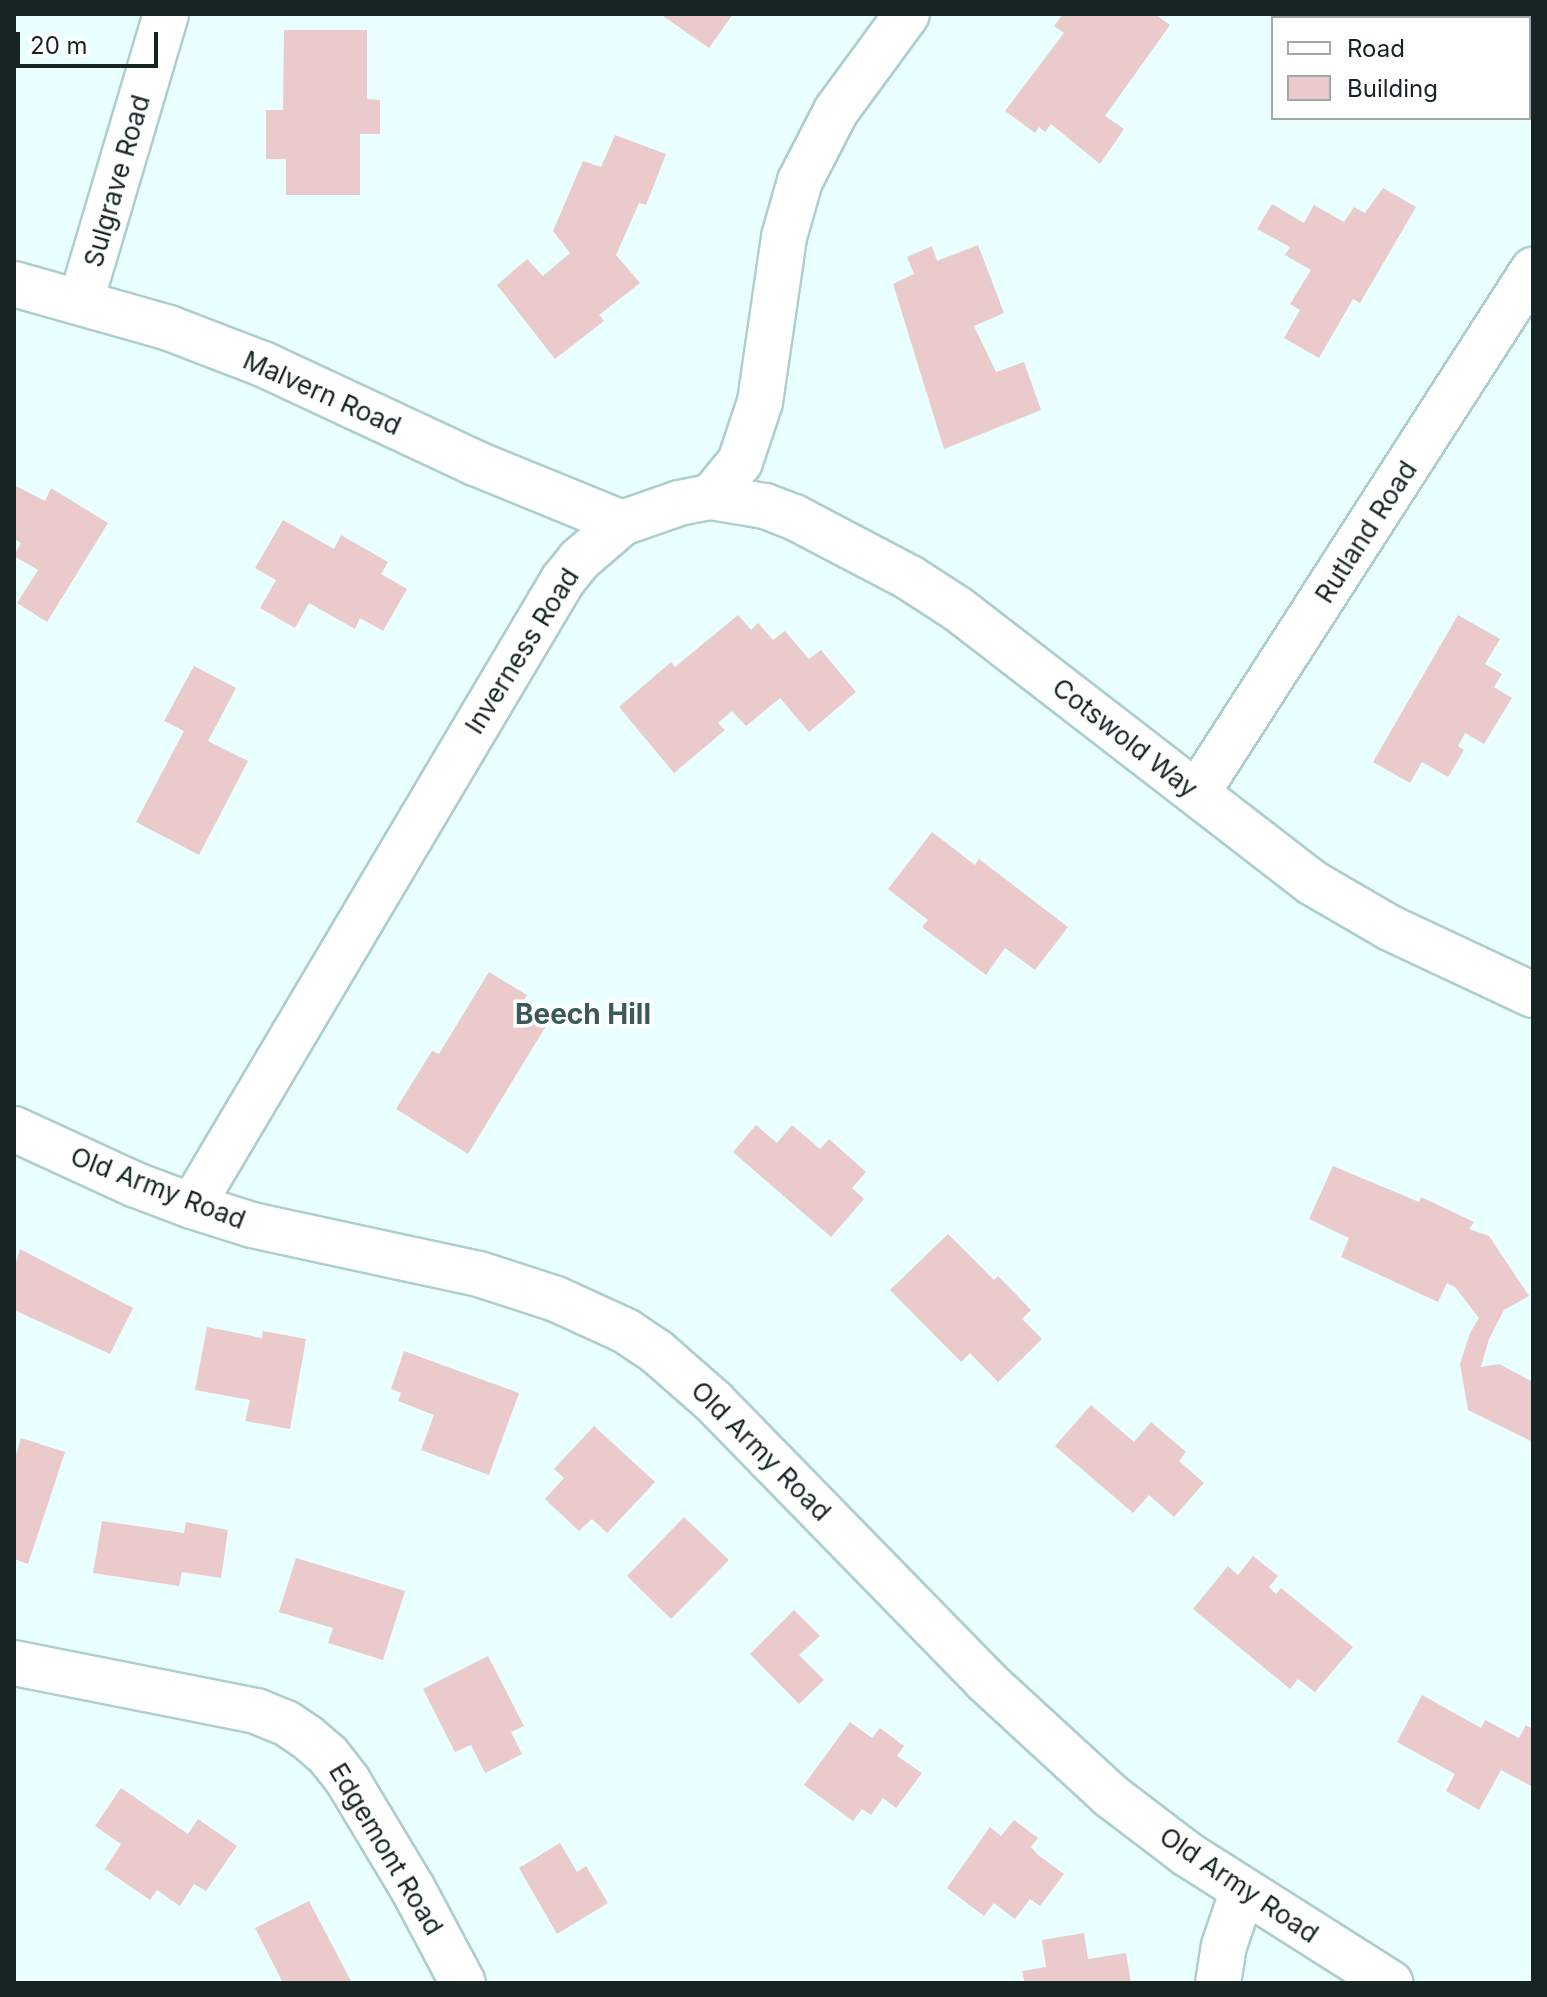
<!DOCTYPE html>
<style>
body{margin:0}
#map{position:relative;width:1547px;height:1997px;overflow:hidden;background:#eaffff;font-family:Inter,sans-serif}
div>[style]{position:absolute}
.building>*{inset:0;background:#eacaca}
.roads{filter:drop-shadow(2px 0 #accfce) drop-shadow(-2px 0 #accfce) drop-shadow(0 2px #accfce) drop-shadow(0 -2px #accfce)}
.minor>*{height:44px;margin:-22px;padding:0 22px;transform-origin:22px;border-radius:22px;background:#fff}
span{translate:-50% -50%;white-space:nowrap;text-align:center;line-height:1.15;-webkit-text-stroke:7px #fff;paint-order:stroke}
.street-label{font-size:26px;color:#172424}
.neighbourhood-label{font-size:28px;color:#3a5959;font-weight:700}
.frame{position:absolute;inset:0;border:16px solid #172424;pointer-events:none}
.legend{position:absolute;left:1271px;top:16px;width:260px;height:104px;box-sizing:border-box;background:#fff;border:2px solid #a2a7a7;margin:0;padding:10px 14px;list-style:none;font-size:24px;color:#172424}
.legend li{display:flex;align-items:center;gap:16px;height:40px}
.legend b{width:40px;border:2px solid #a2a7a7}
.scale{position:absolute;left:16px;top:32px;width:142px;height:36px;box-sizing:border-box;border:4px solid #172424;border-top:0;padding-left:10px;font-size:24px;line-height:28px;white-space:nowrap;color:#172424;-webkit-text-stroke:6px #fff;paint-order:stroke}
</style>
<div id="map">
<div class="building">
<i style="clip-path:polygon(660px 14px,733px 14px,709px 48px)"></i>
<i style="clip-path:polygon(1063px 14px,1155px 14px,1170px 25px,1105px 116px,1124px 129px,1100px 164px,1051px 124px,1045px 132px,1039px 127px,1035px 133px,1005px 111px,1064px 33px,1054px 26px)"></i>
<i style="clip-path:polygon(1462px 14px,1533px 14px,1533px 42px,1529px 47px,1529px 18px,1459px 18px)"></i>
<i style="clip-path:polygon(284px 30px,367px 30px,367px 99px,380px 100px,380px 134px,360px 134px,360px 195px,286px 195px,286px 159px,266px 159px,266px 110px,283px 110px)"></i>
<i style="clip-path:polygon(615px 135px,666px 154px,646px 205px,639px 203px,616px 255px,640px 283px,599px 315px,604px 321px,555px 359px,497px 285px,527px 259px,543px 276px,570px 253px,553px 231px,583px 161px,601px 167px)"></i>
<i style="clip-path:polygon(1383px 188px,1416px 207px,1360px 303px,1353px 299px,1319px 358px,1284px 338px,1300px 310px,1290px 304px,1311px 270px,1285px 255px,1290px 247px,1257px 229px,1272px 204px,1304px 223px,1314px 205px,1344px 222px,1354px 207px,1365px 213px)"></i>
<i style="clip-path:polygon(978px 245px,1004px 313px,974px 326px,996px 372px,1024px 362px,1041px 410px,944px 449px,893px 284px,914px 274px,907px 257px,932px 246px,937px 261px)"></i>
<i style="clip-path:polygon(14px 485px,45px 501px,51px 488px,108px 523px,47px 622px,17px 603px,38px 570px,14px 556px,21px 543px,14px 539px)"></i>
<i style="clip-path:polygon(283px 520px,334px 549px,341px 535px,388px 562px,381px 574px,407px 589px,383px 631px,360px 618px,355px 629px,309px 603px,295px 628px,260px 608px,276px 580px,255px 568px)"></i>
<i style="clip-path:polygon(738px 615px,751px 630px,758px 623px,773px 640px,785px 631px,809px 659px,821px 650px,856px 692px,809px 732px,780px 698px,746px 726px,732px 711px,718px 723px,725px 730px,674px 773px,619px 707px,671px 662px,675px 667px)"></i>
<i style="clip-path:polygon(1458px 615px,1500px 639px,1485px 664px,1502px 674px,1494px 687px,1512px 698px,1484px 744px,1465px 733px,1458px 746px,1464px 750px,1448px 777px,1422px 762px,1410px 783px,1373px 762px)"></i>
<i style="clip-path:polygon(194px 666px,236px 688px,208px 741px,248px 761px,199px 855px,136px 822px,184px 731px,164px 721px)"></i>
<i style="clip-path:polygon(932px 832px,975px 865px,979px 859px,1068px 927px,1035px 970px,1005px 948px,986px 975px,922px 927px,928px 920px,888px 889px)"></i>
<i style="clip-path:polygon(489px 972px,527px 995px,518px 1009px,546px 1026px,468px 1154px,396px 1109px,432px 1051px,439px 1054px)"></i>
<i style="clip-path:polygon(756px 1125px,777px 1143px,792px 1125px,820px 1149px,829px 1139px,866px 1172px,852px 1188px,864px 1199px,831px 1237px,733px 1152px)"></i>
<i style="clip-path:polygon(1333px 1166px,1419px 1202px,1421px 1197px,1474px 1222px,1469px 1229px,1489px 1236px,1529px 1296px,1504px 1310px,1489px 1339px,1481px 1367px,1499px 1364px,1533px 1382px,1531px 1441px,1468px 1410px,1460px 1364px,1470px 1333px,1479px 1318px,1455px 1287px,1447px 1283px,1438px 1302px,1341px 1257px,1349px 1238px,1309px 1219px)"></i>
<i style="clip-path:polygon(948px 1234px,994px 1280px,998px 1276px,1031px 1310px,1022px 1319px,1042px 1339px,998px 1382px,970px 1353px,961px 1362px,890px 1290px)"></i>
<i style="clip-path:polygon(20px 1249px,133px 1308px,110px 1354px,14px 1310px,14px 1269px)"></i>
<i style="clip-path:polygon(207px 1327px,262px 1338px,263px 1331px,306px 1339px,290px 1429px,245px 1421px,250px 1400px,195px 1390px)"></i>
<i style="clip-path:polygon(404px 1351px,519px 1393px,489px 1475px,421px 1450px,434px 1415px,398px 1401px,401px 1393px,391px 1389px)"></i>
<i style="clip-path:polygon(1091px 1405px,1134px 1442px,1151px 1422px,1186px 1452px,1179px 1461px,1204px 1483px,1174px 1517px,1149px 1495px,1133px 1513px,1055px 1446px)"></i>
<i style="clip-path:polygon(594px 1426px,655px 1482px,607px 1533px,592px 1519px,579px 1531px,545px 1499px,564px 1478px,554px 1469px)"></i>
<i style="clip-path:polygon(21px 1438px,65px 1452px,28px 1564px,14px 1559px,14px 1461px)"></i>
<i style="clip-path:polygon(684px 1517px,729px 1560px,671px 1619px,627px 1576px)"></i>
<i style="clip-path:polygon(102px 1521px,184px 1533px,186px 1522px,228px 1530px,221px 1578px,182px 1572px,179px 1586px,93px 1573px)"></i>
<i style="clip-path:polygon(1253px 1556px,1278px 1576px,1269px 1587px,1276px 1594px,1281px 1588px,1353px 1647px,1315px 1692px,1298px 1679px,1290px 1689px,1193px 1609px,1228px 1566px,1238px 1575px)"></i>
<i style="clip-path:polygon(296px 1558px,405px 1591px,383px 1660px,328px 1643px,333px 1628px,279px 1612px)"></i>
<i style="clip-path:polygon(794px 1610px,820px 1636px,799px 1655px,824px 1680px,799px 1704px,750px 1654px)"></i>
<i style="clip-path:polygon(488px 1656px,524px 1726px,511px 1732px,522px 1754px,485px 1773px,471px 1745px,455px 1752px,423px 1689px)"></i>
<i style="clip-path:polygon(1422px 1695px,1481px 1728px,1485px 1720px,1519px 1738px,1526px 1725px,1533px 1729px,1533px 1787px,1501px 1770px,1479px 1810px,1446px 1791px,1455px 1774px,1397px 1742px)"></i>
<i style="clip-path:polygon(850px 1722px,872px 1738px,880px 1728px,904px 1746px,897px 1756px,922px 1773px,896px 1808px,883px 1798px,871px 1815px,862px 1809px,853px 1821px,804px 1785px)"></i>
<i style="clip-path:polygon(121px 1788px,188px 1834px,198px 1819px,237px 1846px,206px 1891px,194px 1884px,180px 1906px,157px 1890px,150px 1900px,105px 1869px,121px 1844px,95px 1826px)"></i>
<i style="clip-path:polygon(1014px 1820px,1038px 1838px,1031px 1847px,1038px 1855px,1064px 1874px,1040px 1906px,1030px 1899px,1015px 1919px,994px 1903px,984px 1916px,947px 1888px,990px 1827px,1001px 1836px)"></i>
<i style="clip-path:polygon(560px 1843px,577px 1872px,586px 1866px,608px 1903px,557px 1934px,519px 1868px)"></i>
<i style="clip-path:polygon(309px 1901px,352px 1983px,283px 1983px,255px 1928px)"></i>
<i style="clip-path:polygon(1084px 1933px,1088px 1959px,1126px 1953px,1131px 1983px,1025px 1983px,1022px 1971px,1046px 1967px,1042px 1940px)"></i>
</div>
<div class="roads">
<div class="minor">
<i style="left:14px;top:284px;width:161px;rotate:15.8deg"></i>
<i style="left:169px;top:328px;width:101px;rotate:21deg"></i>
<i style="left:263px;top:364px;width:234px;rotate:25deg"></i>
<i style="left:475px;top:463px;width:159px;rotate:22.2deg"></i>
<i style="left:81px;top:301px;width:299px;rotate:-73.5deg"></i>
<i style="left:711px;top:497px;width:45px;rotate:-50.4deg"></i>
<i style="left:740px;top:462px;width:63px;rotate:-71.6deg"></i>
<i style="left:760px;top:402px;width:167px;rotate:-81.7deg"></i>
<i style="left:784px;top:237px;width:58px;rotate:-74.1deg"></i>
<i style="left:800px;top:181px;width:79px;rotate:-62.8deg"></i>
<i style="left:836px;top:111px;width:120px;rotate:-53.8deg"></i>
<i style="left:1197px;top:793px;width:622px;rotate:-57.28deg"></i>
<i style="left:14px;top:1129px;width:134px;rotate:24.7deg"></i>
<i style="left:136px;top:1185px;width:60px;rotate:20.6deg"></i>
<i style="left:192px;top:1206px;width:63px;rotate:17.6deg"></i>
<i style="left:252px;top:1225px;width:232px;rotate:12.2deg"></i>
<i style="left:479px;top:1274px;width:81px;rotate:18deg"></i>
<i style="left:556px;top:1299px;width:77px;rotate:24.6deg"></i>
<i style="left:626px;top:1331px;width:36px;rotate:34deg"></i>
<i style="left:656px;top:1351px;width:77px;rotate:41.3deg"></i>
<i style="left:714px;top:1402px;width:390px;rotate:45.7deg"></i>
<i style="left:986px;top:1681px;width:170px;rotate:42.6deg"></i>
<i style="left:1111px;top:1796px;width:96px;rotate:37.3deg"></i>
<i style="left:1187px;top:1854px;width:241px;rotate:32.4deg"></i>
<i style="left:192px;top:1206px;width:728px;rotate:-59.35deg"></i>
<i style="left:563px;top:580px;width:26px;rotate:-51deg"></i>
<i style="left:579px;top:560px;width:57px;rotate:-40.7deg"></i>
<i style="left:622px;top:523px;width:60px;rotate:-19.3deg"></i>
<i style="left:679px;top:503px;width:33px;rotate:-11deg"></i>
<i style="left:711px;top:497px;width:55px;rotate:9.5deg"></i>
<i style="left:765px;top:506px;width:31px;rotate:21deg"></i>
<i style="left:794px;top:517px;width:131px;rotate:27.7deg"></i>
<i style="left:910px;top:578px;width:57px;rotate:32.9deg"></i>
<i style="left:958px;top:609px;width:446px;rotate:37.7deg"></i>
<i style="left:1311px;top:882px;width:91px;rotate:30.2deg"></i>
<i style="left:1390px;top:928px;width:158px;rotate:25.1deg"></i>
<i style="left:14px;top:1663px;width:247px;rotate:11.2deg"></i>
<i style="left:256px;top:1711px;width:32px;rotate:22deg"></i>
<i style="left:286px;top:1723px;width:25px;rotate:34deg"></i>
<i style="left:307px;top:1737px;width:28px;rotate:41deg"></i>
<i style="left:328px;top:1755px;width:33px;rotate:52deg"></i>
<i style="left:348px;top:1781px;width:126px;rotate:59deg"></i>
<i style="left:413px;top:1889px;width:106px;rotate:62deg"></i>
<i style="left:1218px;top:1983px;width:37px;rotate:-81deg"></i>
<i style="left:1224px;top:1946px;width:59px;rotate:-71.3deg"></i>
</div>
</div>
<div class="street-label">
<span style="left:117px;top:181px;rotate:-74deg">Sulgrave Road</span>
<span style="left:322px;top:393px;rotate:24deg">Malvern Road</span>
<span style="left:1366px;top:532px;rotate:-57deg">Rutland Road</span>
<span style="left:522px;top:651px;rotate:-58deg">Inverness Road</span>
<span style="left:1125px;top:738px;rotate:38deg">Cotswold Way</span>
<span style="left:158px;top:1188px;rotate:21deg">Old Army Road</span>
<span style="left:761px;top:1451px;rotate:45deg">Old Army Road</span>
<span style="left:386px;top:1849px;rotate:59deg">Edgemont Road</span>
<span style="left:1239px;top:1885px;rotate:34deg">Old Army Road</span>
</div>
<div class="neighbourhood-label">
<span style="left:583px;top:1014px">Beech Hill</span>
</div>
<div class="frame"></div>
<ul class="legend">
<li><b style="height:10px;background:#fff"></b>Road</li>
<li><b style="height:22px;background:#eacaca"></b>Building</li>
</ul>
<div class="scale">20 m</div>
</div>
